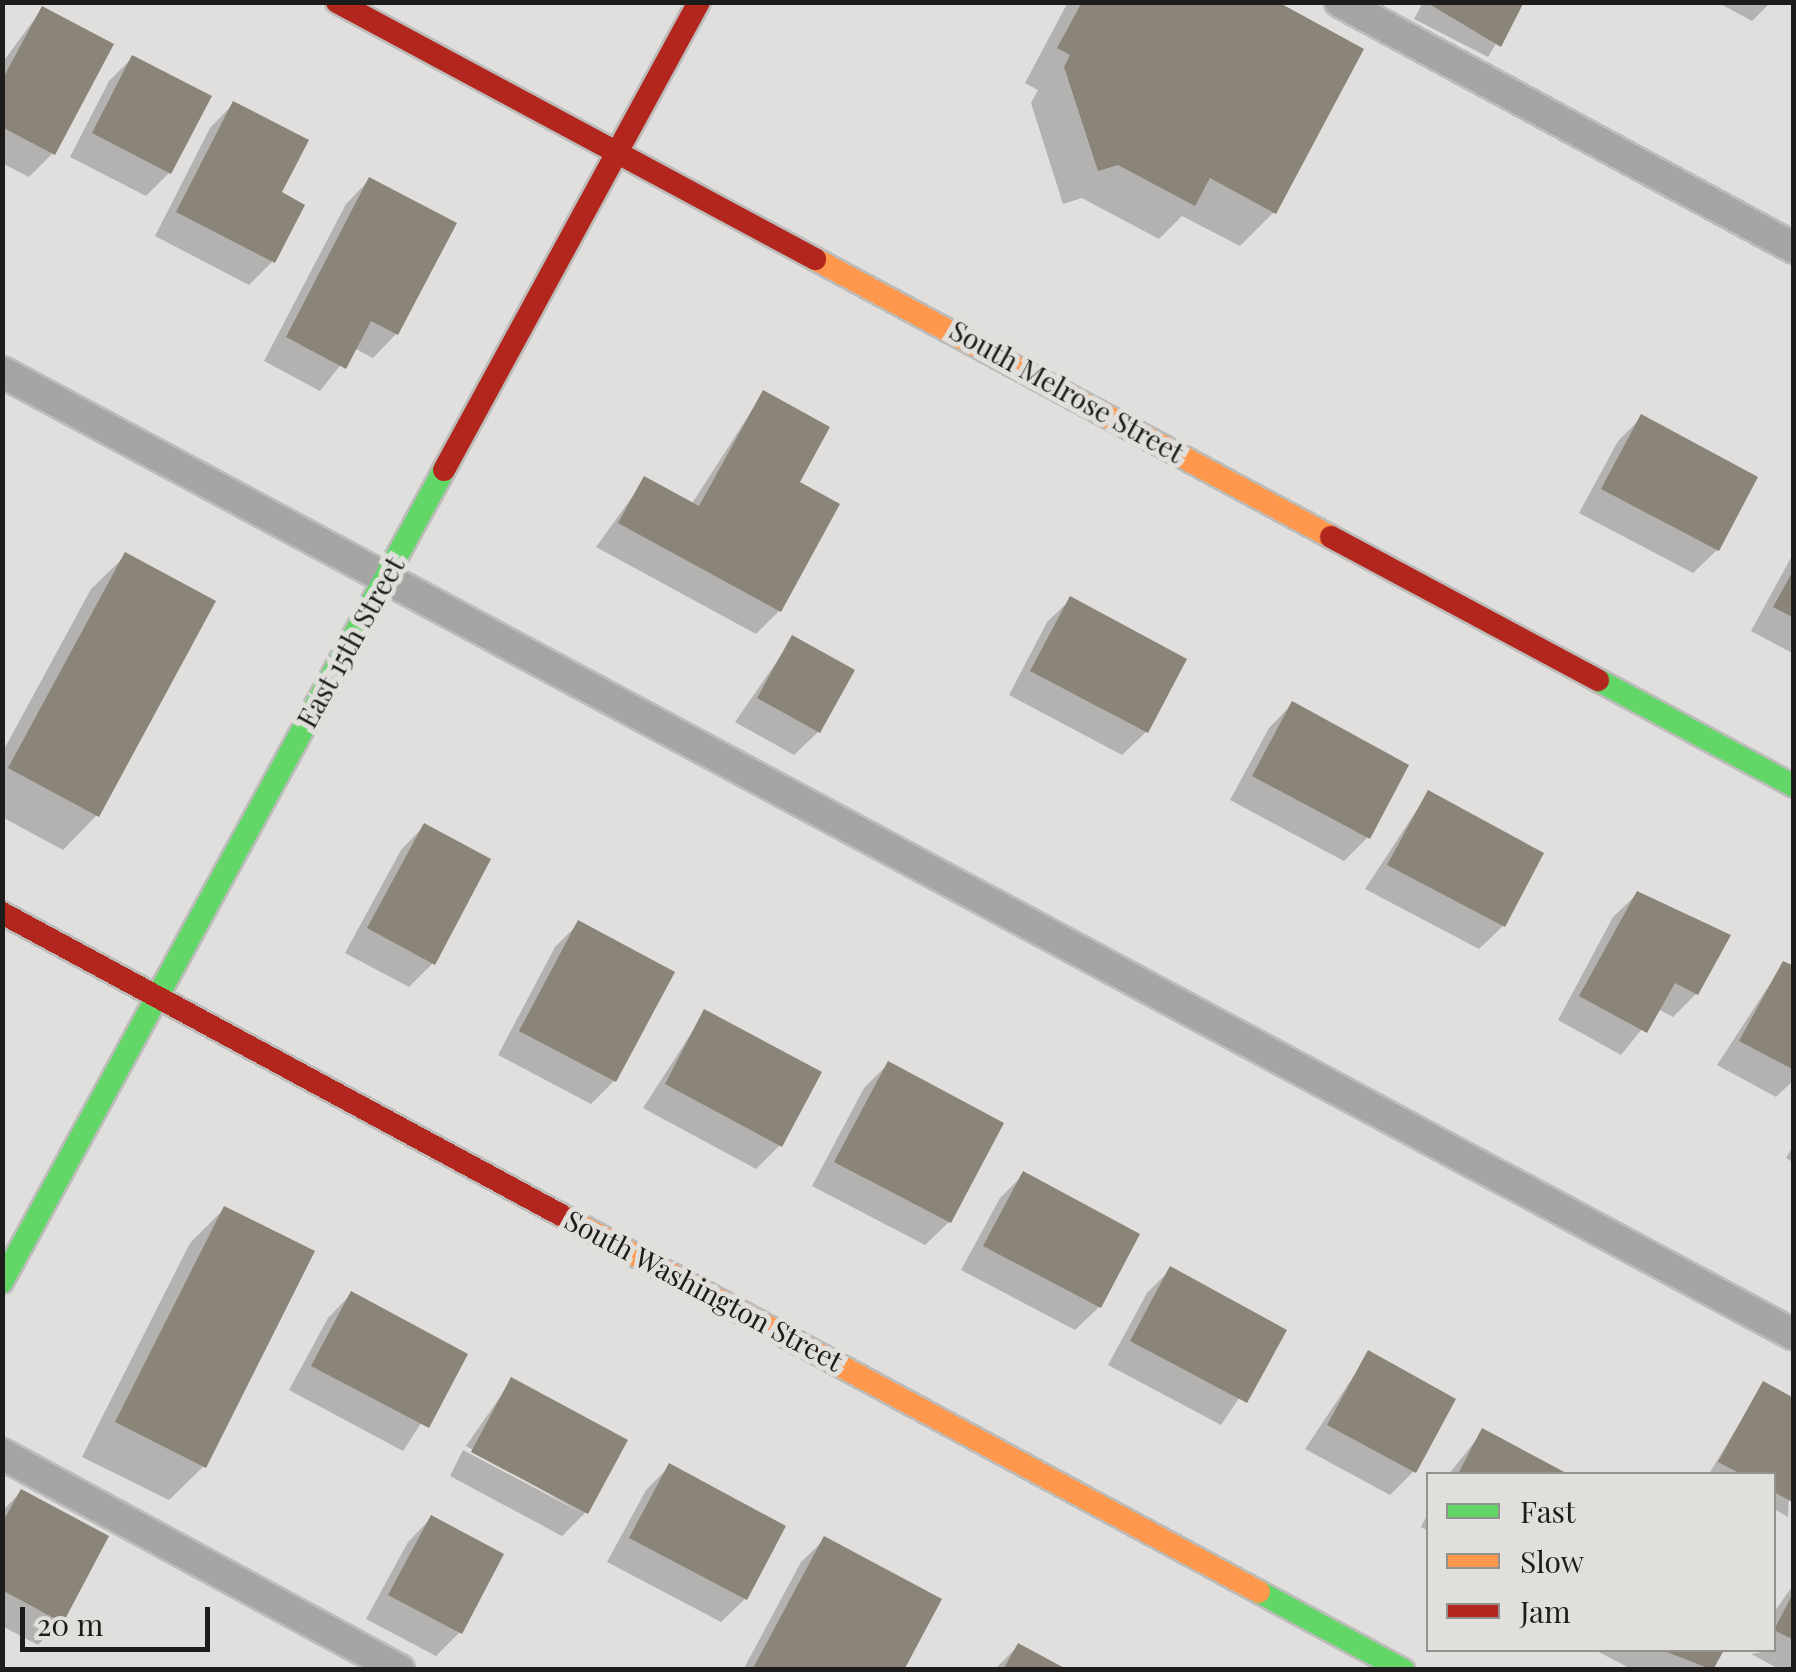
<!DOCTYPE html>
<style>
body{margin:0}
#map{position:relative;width:1796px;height:1672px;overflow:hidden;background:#e0dfdd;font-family:"Playfair Display",serif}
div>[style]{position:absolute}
.shadow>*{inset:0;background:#0003}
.building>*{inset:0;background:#8b8478}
.roads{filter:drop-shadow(2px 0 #bcbcbb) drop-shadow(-2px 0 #bcbcbb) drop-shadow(0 2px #bcbcbb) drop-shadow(0 -2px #bcbcbb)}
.lane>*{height:30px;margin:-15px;padding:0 15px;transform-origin:15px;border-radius:15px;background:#a5a5a4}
.fast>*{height:22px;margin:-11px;padding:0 11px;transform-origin:11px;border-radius:11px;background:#63d668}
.slow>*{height:22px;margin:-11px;padding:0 11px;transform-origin:11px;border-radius:11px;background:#ff974d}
.jam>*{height:22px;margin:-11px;padding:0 11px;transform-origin:11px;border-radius:11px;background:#b3261e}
span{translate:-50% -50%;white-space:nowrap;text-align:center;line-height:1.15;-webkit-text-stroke:10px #e1dfdc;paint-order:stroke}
.street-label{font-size:28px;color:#1d1c1b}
.frame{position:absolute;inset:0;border:5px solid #1d1c1b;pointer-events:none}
.legend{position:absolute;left:1426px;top:1472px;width:350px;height:180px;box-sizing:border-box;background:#e1dfdc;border:2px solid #93918f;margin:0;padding:12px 18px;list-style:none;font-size:30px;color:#1d1c1b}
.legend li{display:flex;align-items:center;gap:20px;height:50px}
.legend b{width:50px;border:2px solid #93918f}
.scale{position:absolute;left:20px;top:1607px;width:190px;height:45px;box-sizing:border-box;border:5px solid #1d1c1b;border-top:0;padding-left:12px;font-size:30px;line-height:35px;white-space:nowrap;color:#1d1c1b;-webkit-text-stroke:8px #e1dfdc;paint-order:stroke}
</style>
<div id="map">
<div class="shadow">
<i style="clip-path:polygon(1068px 2px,1273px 2px,1274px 212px,1240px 246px,1182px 216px,1159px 239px,1082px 198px,1063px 204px,1031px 103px,1038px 90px,1025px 83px)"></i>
<i style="clip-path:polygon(1423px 2px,1521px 2px,1488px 57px,1414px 19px)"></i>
<i style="clip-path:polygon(1717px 2px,1771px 2px,1752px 21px)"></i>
<i style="clip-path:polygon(42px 9px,53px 153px,29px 177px,2px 163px,2px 63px)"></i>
<i style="clip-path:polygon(132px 58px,169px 173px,146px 196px,70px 157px,109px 81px)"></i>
<i style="clip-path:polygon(233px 104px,278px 193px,273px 261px,249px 285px,155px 236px,210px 128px)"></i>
<i style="clip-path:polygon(369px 180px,396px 334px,373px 358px,354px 348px,320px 391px,264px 361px,346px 204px)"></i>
<i style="clip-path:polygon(763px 393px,797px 483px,779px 611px,756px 634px,596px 547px,645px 479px,691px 505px)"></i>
<i style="clip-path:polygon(1642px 417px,1717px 550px,1693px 573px,1579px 513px,1618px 441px)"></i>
<i style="clip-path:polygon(1794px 552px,1794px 654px,1751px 631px)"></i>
<i style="clip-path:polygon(126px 555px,97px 815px,63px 850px,2px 817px,2px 753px,91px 589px)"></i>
<i style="clip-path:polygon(1071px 599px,1146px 732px,1122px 755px,1009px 695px,1047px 622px)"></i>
<i style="clip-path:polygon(793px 638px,818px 732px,794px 755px,735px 722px)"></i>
<i style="clip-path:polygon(1292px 704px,1368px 837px,1344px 861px,1230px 800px,1269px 728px)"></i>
<i style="clip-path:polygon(1428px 793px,1503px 926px,1479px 949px,1365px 889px)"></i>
<i style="clip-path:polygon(424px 826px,433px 963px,409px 987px,345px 953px,401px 850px)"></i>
<i style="clip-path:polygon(1637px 894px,1696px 994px,1673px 1017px,1658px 1009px,1621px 1055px,1558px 1020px,1613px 917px)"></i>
<i style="clip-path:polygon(579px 923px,614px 1081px,591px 1104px,498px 1055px,555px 947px)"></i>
<i style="clip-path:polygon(1783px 964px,1794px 969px,1794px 1080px,1776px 1097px,1717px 1065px)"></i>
<i style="clip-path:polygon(705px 1012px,780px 1145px,756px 1169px,643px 1108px)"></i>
<i style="clip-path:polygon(888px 1064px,949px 1222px,925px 1245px,812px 1186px,864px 1088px)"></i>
<i style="clip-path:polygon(1794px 1144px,1794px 1163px,1786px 1158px)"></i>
<i style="clip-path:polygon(1024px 1174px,1099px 1307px,1075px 1330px,961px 1270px,1000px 1198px)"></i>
<i style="clip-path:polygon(224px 1209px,204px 1466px,169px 1500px,82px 1457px,190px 1243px)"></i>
<i style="clip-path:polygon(1170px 1270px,1284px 1331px,1221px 1425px,1108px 1365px,1147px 1293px)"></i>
<i style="clip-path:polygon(351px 1294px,465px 1355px,403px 1451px,289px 1390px,328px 1318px)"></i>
<i style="clip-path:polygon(1369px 1353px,1414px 1471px,1390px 1495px,1305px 1449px)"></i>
<i style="clip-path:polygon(512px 1380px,586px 1512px,562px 1536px,450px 1476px,463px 1450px,582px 1513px,466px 1446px)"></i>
<i style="clip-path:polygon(1763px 1384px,1794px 1401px,1788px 1517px,1774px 1509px,1774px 1474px,1709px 1474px)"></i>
<i style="clip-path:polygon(1483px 1431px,1563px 1474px,1449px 1474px)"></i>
<i style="clip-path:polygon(670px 1466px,745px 1599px,721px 1622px,607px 1562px,646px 1490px)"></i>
<i style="clip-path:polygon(21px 1492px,61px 1621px,38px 1645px,2px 1626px,2px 1511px)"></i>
<i style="clip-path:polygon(1428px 1513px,1428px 1531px,1421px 1527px)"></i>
<i style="clip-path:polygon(431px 1518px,460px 1632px,436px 1656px,366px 1619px,408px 1542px)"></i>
<i style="clip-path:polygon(825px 1539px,901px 1670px,743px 1670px,801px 1562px)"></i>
<i style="clip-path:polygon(1794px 1584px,1794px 1670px,1781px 1670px,1751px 1654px,1774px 1650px,1774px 1612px)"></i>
<i style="clip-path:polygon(1018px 1646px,1062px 1670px,994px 1670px)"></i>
<i style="clip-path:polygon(1595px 1650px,1721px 1650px,1711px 1670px,1633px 1670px)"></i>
</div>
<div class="building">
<i style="clip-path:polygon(1082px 2px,1278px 2px,1364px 49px,1276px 214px,1210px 178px,1195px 206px,1118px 165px,1098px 171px,1064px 67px,1070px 55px,1057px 48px)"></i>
<i style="clip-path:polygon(1426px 2px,1524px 2px,1501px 47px)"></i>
<i style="clip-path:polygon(42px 6px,114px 44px,55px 155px,2px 127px,2px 80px)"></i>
<i style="clip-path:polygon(132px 55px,212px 96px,171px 174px,92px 133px)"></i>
<i style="clip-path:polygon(233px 101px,309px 140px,282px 192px,305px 205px,275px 263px,176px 212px)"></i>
<i style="clip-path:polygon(369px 177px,457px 223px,398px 335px,371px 321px,346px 369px,286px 337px)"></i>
<i style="clip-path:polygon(763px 390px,830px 427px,800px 482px,840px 504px,781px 612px,618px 523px,644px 476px,699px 506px)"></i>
<i style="clip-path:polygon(1641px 414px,1758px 477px,1719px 551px,1601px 489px)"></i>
<i style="clip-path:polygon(125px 552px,216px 601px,99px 817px,8px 768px)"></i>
<i style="clip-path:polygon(1794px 569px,1794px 618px,1773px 607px)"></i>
<i style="clip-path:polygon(1070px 596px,1187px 659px,1148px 733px,1030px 671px)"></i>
<i style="clip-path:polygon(792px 635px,855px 670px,820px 733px,757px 698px)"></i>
<i style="clip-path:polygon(1292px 701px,1409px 765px,1370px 839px,1252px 776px)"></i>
<i style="clip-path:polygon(1428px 790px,1544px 853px,1505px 927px,1387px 865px)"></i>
<i style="clip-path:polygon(424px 823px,491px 859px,435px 965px,367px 928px)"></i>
<i style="clip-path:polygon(1637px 891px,1731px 935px,1698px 995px,1675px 983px,1647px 1033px,1579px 996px)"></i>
<i style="clip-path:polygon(578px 920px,675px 972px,616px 1082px,519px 1031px)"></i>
<i style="clip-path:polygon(1783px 961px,1794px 966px,1794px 1070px,1739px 1041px)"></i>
<i style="clip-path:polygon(704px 1009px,822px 1072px,782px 1147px,665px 1084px)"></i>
<i style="clip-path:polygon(888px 1061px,1004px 1123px,951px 1223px,834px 1162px)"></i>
<i style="clip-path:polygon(1023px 1171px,1140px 1234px,1101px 1308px,983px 1246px)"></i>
<i style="clip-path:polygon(224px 1206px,315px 1251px,206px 1468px,115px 1422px)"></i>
<i style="clip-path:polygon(1170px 1266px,1287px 1330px,1247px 1403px,1130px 1341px)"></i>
<i style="clip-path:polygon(351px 1291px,468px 1354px,429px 1428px,311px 1366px)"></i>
<i style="clip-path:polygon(1368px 1350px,1456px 1399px,1416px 1473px,1327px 1425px)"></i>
<i style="clip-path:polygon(511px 1377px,628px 1440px,588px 1514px,471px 1452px)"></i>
<i style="clip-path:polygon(1763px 1381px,1794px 1398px,1794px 1503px,1774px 1492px,1774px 1474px,1741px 1474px,1718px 1462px)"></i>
<i style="clip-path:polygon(1482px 1428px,1568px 1474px,1458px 1474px)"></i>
<i style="clip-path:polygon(669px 1463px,786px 1526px,747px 1600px,629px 1538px)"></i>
<i style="clip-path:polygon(21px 1489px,109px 1536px,63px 1623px,2px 1590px,2px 1523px)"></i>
<i style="clip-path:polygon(431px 1515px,504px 1554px,462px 1634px,388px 1595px)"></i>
<i style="clip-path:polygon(824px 1536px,942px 1599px,904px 1670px,752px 1670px)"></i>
<i style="clip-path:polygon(1794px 1591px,1794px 1640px,1774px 1630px)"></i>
<i style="clip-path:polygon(1018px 1643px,1068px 1670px,1003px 1670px)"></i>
<i style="clip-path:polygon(1662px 1650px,1724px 1650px,1713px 1670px)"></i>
</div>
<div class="roads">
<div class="lane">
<i style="left:1340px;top:2px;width:516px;rotate:28.45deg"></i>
<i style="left:2px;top:372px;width:2034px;rotate:28.25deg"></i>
<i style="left:2px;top:1454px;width:452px;rotate:28.5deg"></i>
</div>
<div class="fast">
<i style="left:1598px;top:680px;width:223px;rotate:28.4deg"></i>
<i style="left:2px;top:1282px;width:925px;rotate:-61.44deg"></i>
<i style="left:1259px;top:1592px;width:164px;rotate:28.4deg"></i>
</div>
<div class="slow">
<i style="left:815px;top:259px;width:586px;rotate:28.31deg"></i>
<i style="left:561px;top:1215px;width:793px;rotate:28.37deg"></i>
</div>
<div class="jam">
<i style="left:337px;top:2px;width:543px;rotate:28.27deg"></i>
<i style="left:444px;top:470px;width:533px;rotate:-61.42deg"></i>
<i style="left:1331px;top:537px;width:303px;rotate:28.2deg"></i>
<i style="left:2px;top:913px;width:635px;rotate:28.38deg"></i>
</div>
</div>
<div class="street-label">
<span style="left:1067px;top:391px;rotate:29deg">South Melrose Street</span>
<span style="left:350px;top:642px;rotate:-61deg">East 15th Street</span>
<span style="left:704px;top:1290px;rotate:28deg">South Washington Street</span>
</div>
<div class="frame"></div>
<ul class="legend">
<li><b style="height:12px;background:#63d668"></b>Fast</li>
<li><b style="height:12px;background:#ff974d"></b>Slow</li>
<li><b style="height:12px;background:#b3261e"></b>Jam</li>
</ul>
<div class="scale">20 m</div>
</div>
